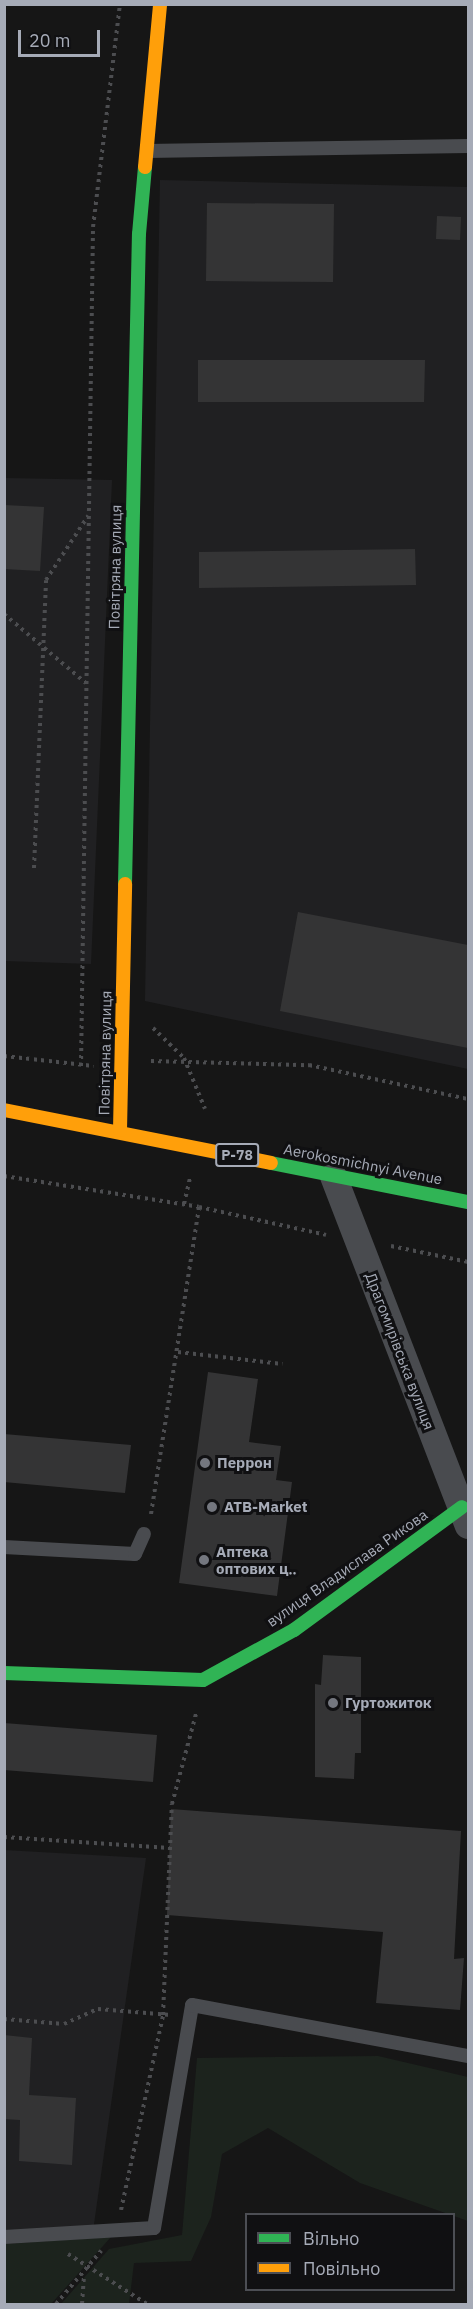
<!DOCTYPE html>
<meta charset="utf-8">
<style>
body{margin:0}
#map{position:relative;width:473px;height:2309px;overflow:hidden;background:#161616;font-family:"IBM Plex Sans",sans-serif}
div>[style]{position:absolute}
.built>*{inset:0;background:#202022}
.green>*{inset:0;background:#1c231d}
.building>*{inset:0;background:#343435}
.path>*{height:4px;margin-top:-2px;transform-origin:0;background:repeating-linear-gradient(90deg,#4c4d50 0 3px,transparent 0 7.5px)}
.lane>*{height:14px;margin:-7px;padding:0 7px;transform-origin:7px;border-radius:7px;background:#494b4f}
.street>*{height:27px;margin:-13.5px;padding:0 13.5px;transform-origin:13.5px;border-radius:13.5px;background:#494b4f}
.fast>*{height:14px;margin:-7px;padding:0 7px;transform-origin:7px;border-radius:7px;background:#30b455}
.slow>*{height:14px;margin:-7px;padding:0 7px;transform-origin:7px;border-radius:7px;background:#ff9f0a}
.dots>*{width:16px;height:16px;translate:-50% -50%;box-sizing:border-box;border:3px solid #101012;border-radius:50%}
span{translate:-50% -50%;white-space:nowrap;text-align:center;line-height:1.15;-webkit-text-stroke:6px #101012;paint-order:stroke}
.shield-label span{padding:2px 4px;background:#101012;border:2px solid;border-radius:4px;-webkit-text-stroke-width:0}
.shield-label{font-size:14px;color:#a6abb7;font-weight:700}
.street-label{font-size:15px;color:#a6abb7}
.poi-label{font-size:15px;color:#a6abb7;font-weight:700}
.left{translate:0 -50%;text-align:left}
.frame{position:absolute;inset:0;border:6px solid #a6abb7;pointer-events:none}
.legend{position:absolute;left:245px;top:2213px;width:210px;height:78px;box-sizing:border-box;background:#101012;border:2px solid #4c4e54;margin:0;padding:8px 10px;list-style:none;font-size:18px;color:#a6abb7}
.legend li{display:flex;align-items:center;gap:12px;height:30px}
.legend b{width:30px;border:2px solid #4c4e54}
.scale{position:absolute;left:18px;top:30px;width:82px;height:27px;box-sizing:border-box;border:3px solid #a6abb7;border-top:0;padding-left:8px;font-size:18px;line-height:21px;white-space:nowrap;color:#a6abb7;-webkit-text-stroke:4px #101012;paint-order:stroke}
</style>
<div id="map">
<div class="built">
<i style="clip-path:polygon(160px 180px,468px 187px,468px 1069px,145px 1001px)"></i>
<i style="clip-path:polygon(5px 478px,112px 480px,91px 964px,5px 961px)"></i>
<i style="clip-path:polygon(4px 1850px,146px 1858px,92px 2238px,5px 2244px)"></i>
</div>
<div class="green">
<i style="clip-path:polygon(378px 2056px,468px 2077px,468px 2221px,360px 2183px,268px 2128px,222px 2154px,211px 2217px,191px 2261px,134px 2263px,129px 2304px,61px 2304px,109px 2249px,182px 2235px,197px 2058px)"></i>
<i style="clip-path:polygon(111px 2237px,51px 2304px,5px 2304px,5px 2244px)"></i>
</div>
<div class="building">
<i style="clip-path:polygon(207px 203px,334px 204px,333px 282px,206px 281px)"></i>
<i style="clip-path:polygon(437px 216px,461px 217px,460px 240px,436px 239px)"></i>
<i style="clip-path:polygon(198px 360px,425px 360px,424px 402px,198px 402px)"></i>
<i style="clip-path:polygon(4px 505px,44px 507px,40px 571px,4px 569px)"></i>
<i style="clip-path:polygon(415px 549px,416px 585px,199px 588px,199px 552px)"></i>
<i style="clip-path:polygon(298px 912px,468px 945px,468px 1048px,280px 1011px)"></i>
<i style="clip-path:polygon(208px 1372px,258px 1379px,249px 1442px,281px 1446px,276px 1480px,292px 1482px,277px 1596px,179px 1583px)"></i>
<i style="clip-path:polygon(4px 1434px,131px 1445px,125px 1493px,4px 1482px)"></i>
<i style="clip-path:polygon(323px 1655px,361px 1657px,361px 1753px,355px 1753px,354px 1779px,315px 1777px,315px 1684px,321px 1685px)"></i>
<i style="clip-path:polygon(4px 1723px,157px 1735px,153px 1782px,4px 1770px)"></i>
<i style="clip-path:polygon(171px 1809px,461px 1831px,454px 1959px,464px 1958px,460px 2010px,376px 2003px,383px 1932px,167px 1915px)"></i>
<i style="clip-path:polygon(4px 2035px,32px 2038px,29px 2095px,76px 2098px,72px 2165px,19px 2161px,20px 2120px,4px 2119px)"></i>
</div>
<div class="path">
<i style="left:4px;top:614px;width:107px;rotate:40.1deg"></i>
<i style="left:34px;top:868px;width:288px;rotate:-87.6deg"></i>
<i style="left:46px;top:580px;width:77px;rotate:-56.7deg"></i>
<i style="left:153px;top:1028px;width:43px;rotate:44.1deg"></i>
<i style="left:184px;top:1058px;width:55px;rotate:67.6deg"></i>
<i style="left:4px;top:1056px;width:90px;rotate:6.4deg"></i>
<i style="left:151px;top:1061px;width:158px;rotate:1.5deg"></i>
<i style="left:309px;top:1065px;width:163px;rotate:12.1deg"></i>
<i style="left:81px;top:1066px;width:839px;rotate:-89.18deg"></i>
<i style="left:93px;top:227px;width:225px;rotate:-83.1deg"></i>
<i style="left:4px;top:1176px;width:197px;rotate:9deg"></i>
<i style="left:199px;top:1207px;width:130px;rotate:12.4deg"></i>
<i style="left:184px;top:1204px;width:26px;rotate:-77deg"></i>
<i style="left:391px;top:1246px;width:79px;rotate:11.7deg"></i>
<i style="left:178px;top:1352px;width:105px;rotate:6.6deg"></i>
<i style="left:151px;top:1514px;width:311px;rotate:-81.1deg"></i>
<i style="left:4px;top:1837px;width:166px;rotate:3.8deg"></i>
<i style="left:4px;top:2019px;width:60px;rotate:4.8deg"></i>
<i style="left:64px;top:2024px;width:37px;rotate:-24deg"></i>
<i style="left:98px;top:2009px;width:73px;rotate:4.7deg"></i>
<i style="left:121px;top:2210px;width:199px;rotate:-77.8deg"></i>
<i style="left:163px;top:2015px;width:211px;rotate:-87.6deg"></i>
<i style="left:172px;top:1804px;width:97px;rotate:-75.1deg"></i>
<i style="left:68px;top:2254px;width:93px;rotate:32.3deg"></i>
<i style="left:56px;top:2304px;width:70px;rotate:-49.7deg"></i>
<i style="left:82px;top:2304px;width:29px;rotate:-86deg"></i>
</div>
<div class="lane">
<i style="left:147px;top:151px;width:321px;rotate:-0.9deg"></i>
<i style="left:4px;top:1547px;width:131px;rotate:3.1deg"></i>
<i style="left:135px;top:1554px;width:22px;rotate:-66deg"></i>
<i style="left:4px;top:2237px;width:150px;rotate:-3.4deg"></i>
<i style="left:154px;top:2228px;width:226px;rotate:-80.3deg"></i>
<i style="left:192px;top:2005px;width:281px;rotate:10.5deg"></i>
</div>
<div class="street">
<i style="left:333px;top:1176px;width:374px;rotate:68.9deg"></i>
</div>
<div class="fast">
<i style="left:125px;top:884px;width:650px;rotate:-88.77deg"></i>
<i style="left:139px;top:234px;width:67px;rotate:-84.9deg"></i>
<i style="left:271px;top:1163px;width:201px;rotate:11.2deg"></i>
<i style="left:4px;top:1673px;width:199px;rotate:2deg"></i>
<i style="left:203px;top:1680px;width:104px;rotate:-28.8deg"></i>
<i style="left:294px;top:1630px;width:208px;rotate:-36.2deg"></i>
</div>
<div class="slow">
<i style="left:145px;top:167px;width:164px;rotate:-84.7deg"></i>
<i style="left:4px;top:1110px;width:272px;rotate:11.2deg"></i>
<i style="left:120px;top:1130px;width:246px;rotate:-88.8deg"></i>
</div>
<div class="dots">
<i style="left:205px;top:1463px;background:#74777f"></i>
<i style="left:212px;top:1507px;background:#74777f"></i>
<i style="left:204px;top:1560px;background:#74777f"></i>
<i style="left:333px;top:1703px;background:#74777f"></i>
</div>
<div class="shield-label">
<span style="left:237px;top:1155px">Р-78</span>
</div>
<div class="street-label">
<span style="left:115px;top:567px;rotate:-89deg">Повітряна вулиця</span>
<span style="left:105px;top:1053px;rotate:-89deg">Повітряна вулиця</span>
<span style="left:363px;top:1164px;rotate:11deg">Aerokosmichnyi Avenue</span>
<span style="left:400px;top:1351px;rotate:69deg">Драгомирівська вулиця</span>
<span style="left:347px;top:1568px;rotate:-35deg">вулиця Владислава Рикова</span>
</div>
<div class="poi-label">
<span class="left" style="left:217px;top:1463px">Перрон</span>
<span class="left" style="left:224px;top:1507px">ATB-Market</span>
<span class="left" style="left:216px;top:1560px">Аптека<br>оптових ц‥</span>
<span class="left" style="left:345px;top:1703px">Гуртожиток</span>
</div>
<div class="frame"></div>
<ul class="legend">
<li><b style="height:8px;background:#30b455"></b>Вільно</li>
<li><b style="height:8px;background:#ff9f0a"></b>Повільно</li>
</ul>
<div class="scale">20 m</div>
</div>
